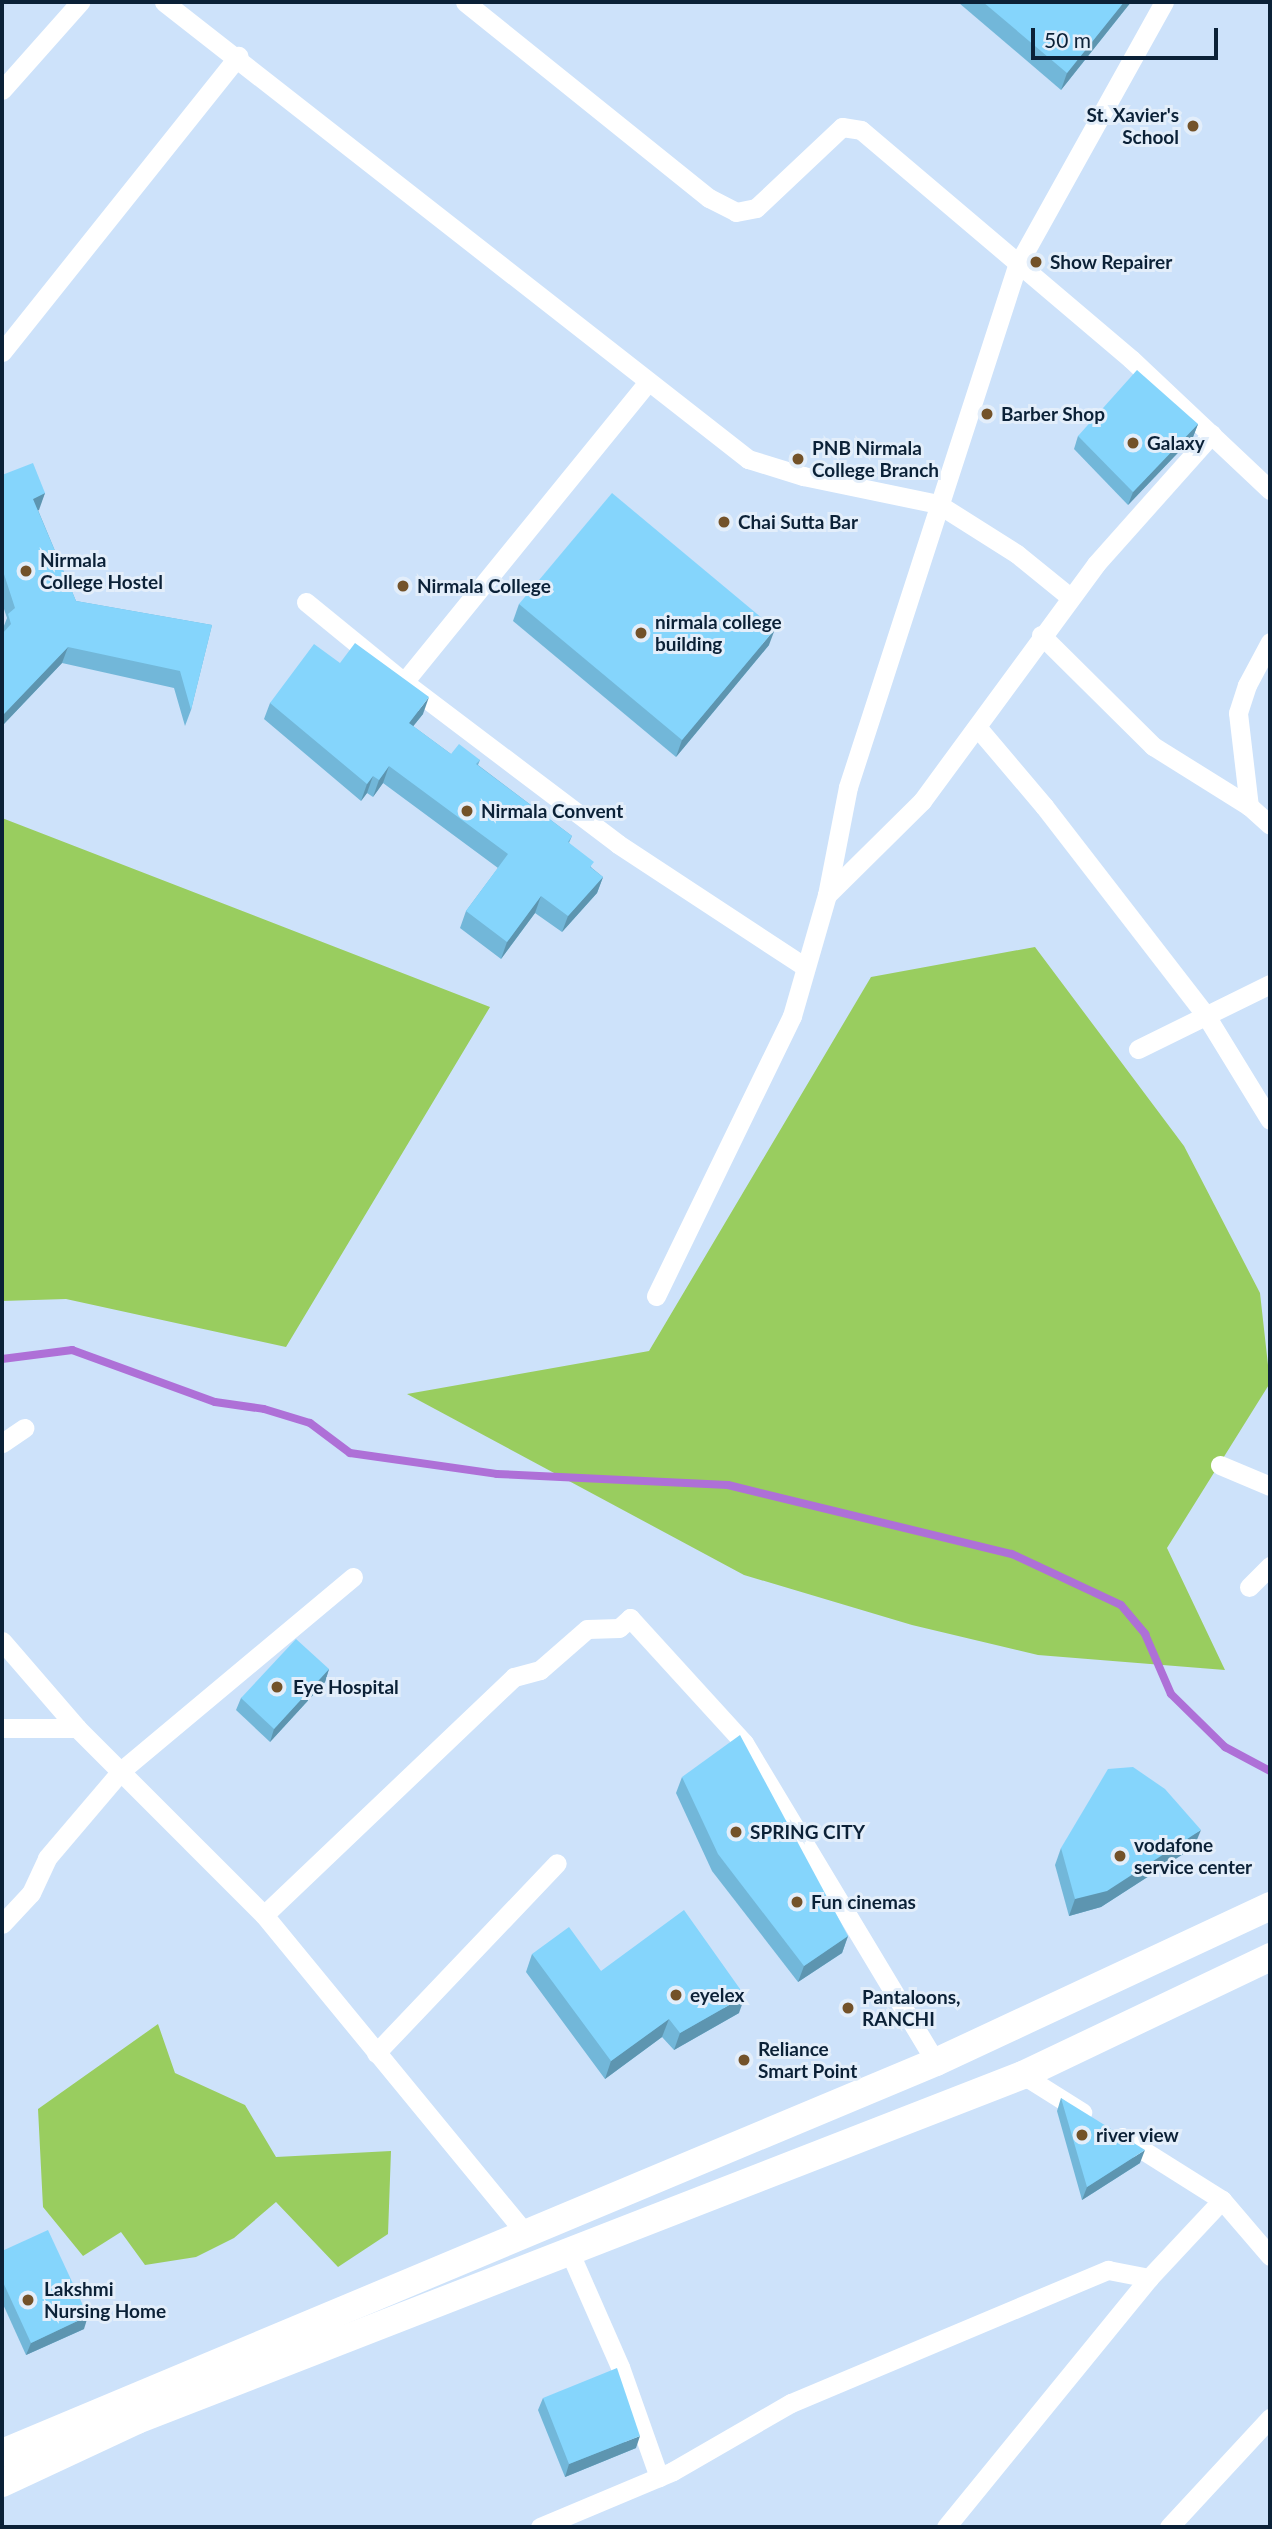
<!DOCTYPE html>
<style>
body{margin:0}
#map{position:relative;width:1272px;height:2529px;overflow:hidden;background:#cde2fa;font-family:Lato,sans-serif}
div>[style]{position:absolute}
.green>*{inset:0;background:#99cd5f}
.stream>*{height:8px;margin:-4px;padding:0 4px;transform-origin:4px;border-radius:4px;background:#ae70d7}
.street>*{height:19px;margin:-9.5px;padding:0 9.5px;transform-origin:9.5px;border-radius:9.5px;background:#fff}
.secondary>*{height:28px;margin:-14px;padding:0 14px;transform-origin:14px;border-radius:14px;background:#fff}
.wall>*{inset:0;background:#72b7d9}
.shaded-wall>*{inset:0;background:#5d95b0}
.building>*{inset:0;background:#85d5fc}
.dots>*{width:19px;height:19px;translate:-50% -50%;box-sizing:border-box;border:4px solid #e3eefa;border-radius:50%}
span{translate:-50% -50%;white-space:nowrap;text-align:center;line-height:1.15;-webkit-text-stroke:6px #e3eefa;paint-order:stroke}
.poi-label{font-size:19px;color:#0b2137;font-weight:700}
.right{translate:-100% -50%;text-align:right}
.left{translate:0 -50%;text-align:left}
.frame{position:absolute;inset:0;border:4px solid #0b2137;pointer-events:none}
.scale{position:absolute;left:1031px;top:28px;width:187px;height:32px;box-sizing:border-box;border:4px solid #0b2137;border-top:0;padding-left:9px;font-size:21px;line-height:24px;white-space:nowrap;color:#0b2137;-webkit-text-stroke:5px #e3eefa;paint-order:stroke}
</style>
<div id="map">
<div class="green">
<i style="clip-path:polygon(2px 818px,490px 1007px,286px 1347px,66px 1299px,2px 1301px)"></i>
<i style="clip-path:polygon(1035px 947px,1184px 1146px,1260px 1293px,1270px 1383px,1167px 1548px,1225px 1670px,1038px 1655px,912px 1625px,744px 1575px,407px 1394px,649px 1351px,871px 977px)"></i>
<i style="clip-path:polygon(158px 2024px,175px 2073px,245px 2105px,276px 2157px,391px 2151px,388px 2234px,338px 2267px,276px 2202px,234px 2238px,196px 2257px,145px 2265px,121px 2232px,83px 2256px,43px 2207px,38px 2109px)"></i>
</div>
<div class="stream">
<i style="left:2px;top:1359px;width:71px;rotate:-7.3deg"></i>
<i style="left:72px;top:1350px;width:152px;rotate:20deg"></i>
<i style="left:215px;top:1402px;width:49px;rotate:8.1deg"></i>
<i style="left:264px;top:1409px;width:48px;rotate:16.9deg"></i>
<i style="left:310px;top:1423px;width:50px;rotate:36.9deg"></i>
<i style="left:350px;top:1453px;width:148px;rotate:8.1deg"></i>
<i style="left:497px;top:1474px;width:231px;rotate:2.7deg"></i>
<i style="left:728px;top:1485px;width:292px;rotate:13.7deg"></i>
<i style="left:1012px;top:1554px;width:120px;rotate:25.1deg"></i>
<i style="left:1121px;top:1605px;width:38px;rotate:50deg"></i>
<i style="left:1145px;top:1634px;width:65px;rotate:66.6deg"></i>
<i style="left:1171px;top:1694px;width:76px;rotate:44.5deg"></i>
<i style="left:1225px;top:1747px;width:51px;rotate:28.1deg"></i>
</div>
<div class="street">
<i style="left:164px;top:2px;width:742px;rotate:38.04deg"></i>
<i style="left:748px;top:459px;width:58px;rotate:17.2deg"></i>
<i style="left:803px;top:476px;width:138px;rotate:11.7deg"></i>
<i style="left:938px;top:504px;width:93px;rotate:32.3deg"></i>
<i style="left:1017px;top:554px;width:68px;rotate:39.1deg"></i>
<i style="left:465px;top:2px;width:313px;rotate:38.8deg"></i>
<i style="left:709px;top:198px;width:30px;rotate:27deg"></i>
<i style="left:736px;top:212px;width:20px;rotate:-11deg"></i>
<i style="left:756px;top:208px;width:118px;rotate:-43.3deg"></i>
<i style="left:842px;top:127px;width:19px;rotate:9deg"></i>
<i style="left:861px;top:130px;width:354px;rotate:40.3deg"></i>
<i style="left:1131px;top:359px;width:191px;rotate:43.3deg"></i>
<i style="left:2px;top:90px;width:118px;rotate:-48.4deg"></i>
<i style="left:2px;top:352px;width:379px;rotate:-51.4deg"></i>
<i style="left:306px;top:602px;width:127px;rotate:39.2deg"></i>
<i style="left:404px;top:682px;width:268px;rotate:37.1deg"></i>
<i style="left:618px;top:844px;width:222px;rotate:33.3deg"></i>
<i style="left:1041px;top:635px;width:158px;rotate:44.7deg"></i>
<i style="left:1153px;top:746px;width:113px;rotate:32deg"></i>
<i style="left:1270px;top:642px;width:49px;rotate:118.1deg"></i>
<i style="left:1247px;top:685px;width:29px;rotate:108deg"></i>
<i style="left:1238px;top:713px;width:94px;rotate:83.3deg"></i>
<i style="left:1249px;top:806px;width:28px;rotate:42deg"></i>
<i style="left:404px;top:682px;width:387px;rotate:-50.9deg"></i>
<i style="left:977px;top:727px;width:104px;rotate:49.7deg"></i>
<i style="left:1044px;top:806px;width:263px;rotate:52.3deg"></i>
<i style="left:1205px;top:1014px;width:124px;rotate:58.5deg"></i>
<i style="left:827px;top:895px;width:134px;rotate:-44.7deg"></i>
<i style="left:922px;top:801px;width:294px;rotate:-53.7deg"></i>
<i style="left:1096px;top:564px;width:174px;rotate:-48.3deg"></i>
<i style="left:1138px;top:1049px;width:147px;rotate:-26.2deg"></i>
<i style="left:656px;top:1296px;width:311px;rotate:-64.1deg"></i>
<i style="left:792px;top:1016px;width:126px;rotate:-73.9deg"></i>
<i style="left:827px;top:895px;width:110px;rotate:-79deg"></i>
<i style="left:848px;top:787px;width:548px;rotate:-72.03deg"></i>
<i style="left:1017px;top:266px;width:302px;rotate:-60.9deg"></i>
<i style="left:2px;top:1443px;width:27px;rotate:-34deg"></i>
<i style="left:1220px;top:1465px;width:54px;rotate:22.8deg"></i>
<i style="left:1249px;top:1587px;width:30px;rotate:-45deg"></i>
<i style="left:2px;top:1641px;width:115px;rotate:49.2deg"></i>
<i style="left:77px;top:1728px;width:264px;rotate:45deg"></i>
<i style="left:264px;top:1915px;width:411px;rotate:50.6deg"></i>
<i style="left:2px;top:1728px;width:75px"></i>
<i style="left:264px;top:1915px;width:345px;rotate:-43.6deg"></i>
<i style="left:514px;top:1677px;width:27px;rotate:-15deg"></i>
<i style="left:540px;top:1670px;width:62px;rotate:-41.1deg"></i>
<i style="left:587px;top:1629px;width:32px;rotate:-2deg"></i>
<i style="left:619px;top:1628px;width:15px;rotate:-42deg"></i>
<i style="left:630px;top:1618px;width:169px;rotate:47.6deg"></i>
<i style="left:744px;top:1743px;width:372px;rotate:59deg"></i>
<i style="left:2px;top:1924px;width:42px;rotate:-46.9deg"></i>
<i style="left:31px;top:1893px;width:38px;rotate:-65deg"></i>
<i style="left:47px;top:1858px;width:116px;rotate:-49.6deg"></i>
<i style="left:122px;top:1770px;width:301px;rotate:-39.9deg"></i>
<i style="left:376px;top:2053px;width:262px;rotate:-46.4deg"></i>
<i style="left:1023px;top:2075px;width:70px;rotate:32.1deg"></i>
<i style="left:1122px;top:2137px;width:118px;rotate:32.2deg"></i>
<i style="left:570px;top:2253px;width:124px;rotate:66.3deg"></i>
<i style="left:620px;top:2367px;width:117px;rotate:70.5deg"></i>
<i style="left:540px;top:2527px;width:144px;rotate:-22.8deg"></i>
<i style="left:673px;top:2471px;width:136px;rotate:-30deg"></i>
<i style="left:791px;top:2403px;width:344px;rotate:-22.8deg"></i>
<i style="left:1108px;top:2270px;width:42px;rotate:11deg"></i>
<i style="left:946px;top:2527px;width:321px;rotate:-50.8deg"></i>
<i style="left:1149px;top:2278px;width:107px;rotate:-46.9deg"></i>
<i style="left:1222px;top:2200px;width:74px;rotate:49.4deg"></i>
<i style="left:1169px;top:2527px;width:149px;rotate:-47.2deg"></i>
</div>
<div class="secondary">
<i style="left:2px;top:2453px;width:1013px;rotate:-22.72deg"></i>
<i style="left:936px;top:2062px;width:369px;rotate:-25deg"></i>
<i style="left:2px;top:2483px;width:149px;rotate:-25deg"></i>
<i style="left:137px;top:2420px;width:951px;rotate:-21.28deg"></i>
<i style="left:1023px;top:2075px;width:274px;rotate:-25.5deg"></i>
</div>
<div class="wall">
<i style="clip-path:polygon(959px 2px,1131px 2px,1061px 90px,959px 3px)"></i>
<i style="clip-path:polygon(1198px 424px,1193px 437px,1128px 505px,1074px 449px,1078px 436px)"></i>
<i style="clip-path:polygon(2px 475px,45px 493px,38px 510px,76px 601px,212px 625px,191px 710px,185px 726px,174px 688px,62px 663px,2px 726px,2px 631px,7px 618px,2px 603px)"></i>
<i style="clip-path:polygon(519px 604px,769px 645px,676px 757px,513px 621px)"></i>
<i style="clip-path:polygon(340px 663px,423px 714px,413px 726px,451px 754px,480px 760px,478px 765px,572px 836px,569px 843px,592px 868px,603px 877px,597px 893px,562px 932px,535px 913px,501px 959px,460px 928px,466px 911px,498px 868px,383px 783px,373px 797px,367px 793px,361px 801px,264px 719px,270px 703px)"></i>
<i style="clip-path:polygon(329px 1669px,325px 1682px,270px 1742px,236px 1710px,241px 1698px)"></i>
<i style="clip-path:polygon(682px 1777px,848px 1936px,842px 1953px,798px 1982px,712px 1871px,676px 1793px)"></i>
<i style="clip-path:polygon(1194px 1847px,1101px 1907px,1069px 1916px,1055px 1865px,1061px 1848px)"></i>
<i style="clip-path:polygon(532px 1954px,601px 1971px,739px 2013px,674px 2050px,662px 2037px,605px 2079px,526px 1972px)"></i>
<i style="clip-path:polygon(1061px 2098px,1140px 2163px,1082px 2200px,1057px 2111px)"></i>
<i style="clip-path:polygon(2px 2251px,84px 2329px,26px 2355px,2px 2302px)"></i>
<i style="clip-path:polygon(543px 2398px,636px 2448px,565px 2477px,538px 2410px)"></i>
</div>
<div class="shaded-wall">
<i style="clip-path:polygon(1124px 2px,1131px 2px,1061px 90px,1067px 73px)"></i>
<i style="clip-path:polygon(1198px 424px,1193px 437px,1128px 505px,1133px 492px)"></i>
<i style="clip-path:polygon(45px 493px,39px 510px,27px 516px,33px 499px)"></i>
<i style="clip-path:polygon(775px 629px,769px 645px,676px 757px,682px 740px)"></i>
<i style="clip-path:polygon(68px 647px,62px 663px,2px 726px,2px 716px)"></i>
<i style="clip-path:polygon(429px 697px,423px 714px,403px 739px,409px 723px)"></i>
<i style="clip-path:polygon(389px 766px,383px 783px,373px 797px,379px 780px)"></i>
<i style="clip-path:polygon(373px 776px,367px 793px,361px 801px,367px 784px)"></i>
<i style="clip-path:polygon(603px 877px,597px 893px,562px 932px,568px 916px)"></i>
<i style="clip-path:polygon(541px 896px,535px 913px,501px 959px,507px 942px)"></i>
<i style="clip-path:polygon(329px 1669px,325px 1682px,270px 1742px,274px 1729px)"></i>
<i style="clip-path:polygon(1201px 1830px,1194px 1847px,1101px 1907px,1069px 1916px,1075px 1899px)"></i>
<i style="clip-path:polygon(848px 1936px,842px 1953px,798px 1982px,804px 1966px)"></i>
<i style="clip-path:polygon(745px 1996px,739px 2013px,674px 2050px,680px 2033px)"></i>
<i style="clip-path:polygon(669px 2019px,662px 2037px,605px 2079px,611px 2061px)"></i>
<i style="clip-path:polygon(1145px 2150px,1140px 2163px,1082px 2200px,1087px 2187px)"></i>
<i style="clip-path:polygon(88px 2316px,84px 2329px,26px 2355px,31px 2343px)"></i>
<i style="clip-path:polygon(640px 2436px,636px 2448px,565px 2477px,569px 2464px)"></i>
</div>
<div class="building">
<i style="clip-path:polygon(983px 2px,1124px 2px,1067px 73px)"></i>
<i style="clip-path:polygon(1137px 370px,1198px 424px,1133px 492px,1078px 436px)"></i>
<i style="clip-path:polygon(33px 463px,45px 493px,33px 499px,76px 601px,212px 625px,191px 710px,180px 671px,68px 647px,2px 716px,2px 634px,11px 624px,8px 614px,15px 608px,2px 568px,2px 475px)"></i>
<i style="clip-path:polygon(612px 493px,775px 629px,682px 740px,519px 604px)"></i>
<i style="clip-path:polygon(355px 643px,429px 697px,409px 723px,451px 754px,459px 744px,480px 760px,476px 764px,572px 836px,568px 842px,594px 862px,590px 867px,603px 877px,568px 916px,541px 896px,507px 942px,466px 911px,508px 854px,389px 766px,379px 780px,373px 776px,367px 784px,270px 703px,314px 644px,340px 663px)"></i>
<i style="clip-path:polygon(296px 1639px,329px 1669px,274px 1729px,241px 1698px)"></i>
<i style="clip-path:polygon(740px 1735px,848px 1936px,804px 1966px,718px 1854px,682px 1777px)"></i>
<i style="clip-path:polygon(1133px 1767px,1165px 1789px,1201px 1830px,1107px 1891px,1075px 1899px,1061px 1848px,1108px 1769px)"></i>
<i style="clip-path:polygon(684px 1910px,745px 1996px,680px 2033px,669px 2019px,611px 2061px,532px 1954px,569px 1927px,601px 1971px)"></i>
<i style="clip-path:polygon(1061px 2098px,1145px 2150px,1087px 2187px)"></i>
<i style="clip-path:polygon(48px 2230px,88px 2316px,31px 2343px,2px 2280px,2px 2251px)"></i>
<i style="clip-path:polygon(617px 2368px,640px 2436px,569px 2464px,543px 2398px)"></i>
</div>
<div class="dots">
<i style="left:1193px;top:126px;background:#735229"></i>
<i style="left:1036px;top:262px;background:#735229"></i>
<i style="left:987px;top:414px;background:#735229"></i>
<i style="left:1133px;top:443px;background:#735229"></i>
<i style="left:798px;top:459px;background:#735229"></i>
<i style="left:724px;top:522px;background:#735229"></i>
<i style="left:26px;top:571px;background:#735229"></i>
<i style="left:403px;top:586px;background:#735229"></i>
<i style="left:641px;top:633px;background:#735229"></i>
<i style="left:467px;top:811px;background:#735229"></i>
<i style="left:277px;top:1687px;background:#735229"></i>
<i style="left:736px;top:1832px;background:#735229"></i>
<i style="left:1120px;top:1856px;background:#735229"></i>
<i style="left:797px;top:1902px;background:#735229"></i>
<i style="left:676px;top:1995px;background:#735229"></i>
<i style="left:848px;top:2008px;background:#735229"></i>
<i style="left:744px;top:2060px;background:#735229"></i>
<i style="left:1082px;top:2135px;background:#735229"></i>
<i style="left:28px;top:2300px;background:#735229"></i>
</div>
<div class="poi-label">
<span class="right" style="left:1179px;top:126px">St. Xavier's<br>School</span>
<span class="left" style="left:1050px;top:262px">Show Repairer</span>
<span class="left" style="left:1001px;top:414px">Barber Shop</span>
<span class="left" style="left:1147px;top:443px">Galaxy</span>
<span class="left" style="left:812px;top:459px">PNB Nirmala<br>College Branch</span>
<span class="left" style="left:738px;top:522px">Chai Sutta Bar</span>
<span class="left" style="left:40px;top:571px">Nirmala<br>College Hostel</span>
<span class="left" style="left:417px;top:586px">Nirmala College</span>
<span class="left" style="left:655px;top:633px">nirmala college<br>building</span>
<span class="left" style="left:481px;top:811px">Nirmala Convent</span>
<span class="left" style="left:293px;top:1687px">Eye Hospital</span>
<span class="left" style="left:750px;top:1832px">SPRING CITY</span>
<span class="left" style="left:1134px;top:1856px">vodafone<br>service center</span>
<span class="left" style="left:811px;top:1902px">Fun cinemas</span>
<span class="left" style="left:690px;top:1995px">eyelex</span>
<span class="left" style="left:862px;top:2008px">Pantaloons,<br>RANCHI</span>
<span class="left" style="left:758px;top:2060px">Reliance<br>Smart Point</span>
<span class="left" style="left:1096px;top:2135px">river view</span>
<span class="left" style="left:44px;top:2300px">Lakshmi<br>Nursing Home</span>
</div>
<div class="frame"></div>
<div class="scale">50 m</div>
</div>
